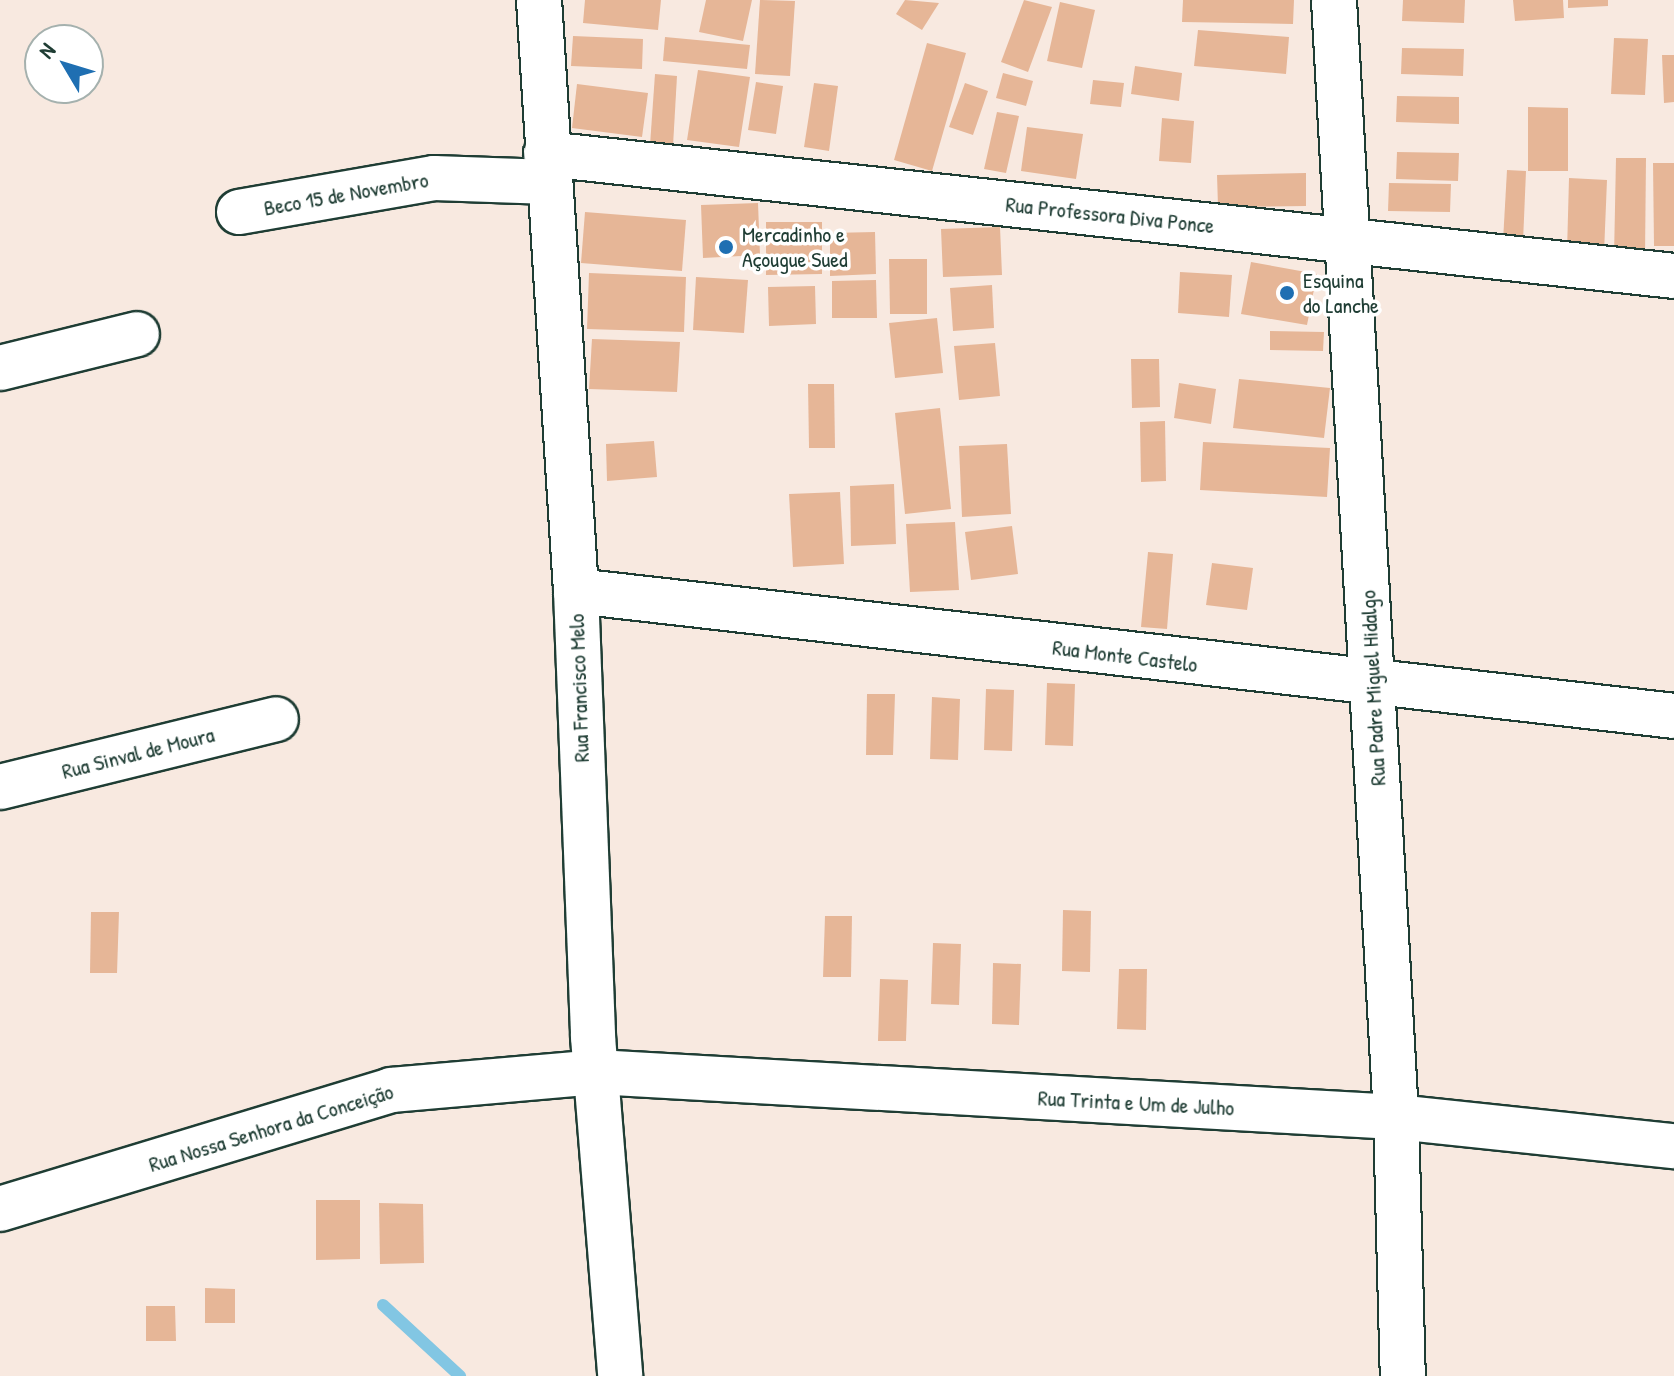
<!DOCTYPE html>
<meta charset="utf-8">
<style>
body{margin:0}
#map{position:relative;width:1674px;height:1376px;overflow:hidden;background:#f8e9e0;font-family:"Patrick Hand",sans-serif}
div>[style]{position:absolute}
.stream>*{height:12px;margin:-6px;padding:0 6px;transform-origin:6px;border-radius:6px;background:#82c6e3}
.building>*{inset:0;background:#e6b697}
.roads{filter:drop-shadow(2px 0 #1f3d34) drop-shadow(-2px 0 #1f3d34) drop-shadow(0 2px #1f3d34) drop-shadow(0 -2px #1f3d34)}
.minor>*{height:44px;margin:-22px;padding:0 22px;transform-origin:22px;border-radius:22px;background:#fff}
.dots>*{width:22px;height:22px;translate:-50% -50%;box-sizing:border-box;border:4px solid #fff;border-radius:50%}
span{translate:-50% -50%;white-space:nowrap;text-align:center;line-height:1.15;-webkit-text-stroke:7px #fff;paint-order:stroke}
.street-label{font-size:22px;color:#1f3d34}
.poi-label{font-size:22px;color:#1f3d34}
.left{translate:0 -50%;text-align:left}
.north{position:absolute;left:24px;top:24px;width:80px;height:80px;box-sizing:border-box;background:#fff;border:2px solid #a5b1ae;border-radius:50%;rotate:308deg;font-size:22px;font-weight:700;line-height:32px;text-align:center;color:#1f3d34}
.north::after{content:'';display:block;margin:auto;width:28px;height:36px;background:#1f6fb2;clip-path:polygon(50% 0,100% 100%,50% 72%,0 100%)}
</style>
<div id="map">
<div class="stream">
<i style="left:383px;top:1305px;width:105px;rotate:42.7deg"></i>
</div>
<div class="building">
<i style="clip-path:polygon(585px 0,661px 0,658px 30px,583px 23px)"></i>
<i style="clip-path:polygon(706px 0,752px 0,743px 41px,699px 32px)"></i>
<i style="clip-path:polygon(760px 0,795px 1px,790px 76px,755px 74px)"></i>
<i style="clip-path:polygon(905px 0,939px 3px,922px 30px,896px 14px)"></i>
<i style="clip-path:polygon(1024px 0,1052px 7px,1028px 72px,1001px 62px)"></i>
<i style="clip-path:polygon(1183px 0,1294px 0,1293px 24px,1182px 22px)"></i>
<i style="clip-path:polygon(1403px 0,1465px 0,1464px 23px,1402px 21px)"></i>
<i style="clip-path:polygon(1513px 0,1563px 0,1564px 18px,1515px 21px)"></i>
<i style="clip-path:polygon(1568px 0,1608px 0,1608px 6px,1568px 8px)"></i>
<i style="clip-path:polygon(1060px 2px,1095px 10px,1082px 68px,1047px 61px)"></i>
<i style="clip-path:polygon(1198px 30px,1289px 37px,1286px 74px,1194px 66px)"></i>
<i style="clip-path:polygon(573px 36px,643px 39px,642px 69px,571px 66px)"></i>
<i style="clip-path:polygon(665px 37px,750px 45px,747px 69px,663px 61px)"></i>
<i style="clip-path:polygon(1614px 38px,1648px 39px,1645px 95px,1611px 94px)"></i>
<i style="clip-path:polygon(927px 43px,966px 53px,932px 171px,894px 160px)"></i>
<i style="clip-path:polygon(1402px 48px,1464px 49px,1463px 76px,1401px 74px)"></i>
<i style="clip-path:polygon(1662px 55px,1674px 55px,1674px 102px,1664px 103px)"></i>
<i style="clip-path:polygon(1135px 66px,1182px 73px,1179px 101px,1131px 94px)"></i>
<i style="clip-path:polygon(698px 70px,750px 77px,739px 147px,687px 140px)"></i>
<i style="clip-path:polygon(1003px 73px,1033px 81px,1026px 106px,996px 98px)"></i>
<i style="clip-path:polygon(655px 74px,677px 76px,673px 146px,650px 145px)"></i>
<i style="clip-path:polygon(1093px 80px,1124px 83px,1121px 107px,1090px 104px)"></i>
<i style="clip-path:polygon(756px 82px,783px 86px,776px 134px,748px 130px)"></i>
<i style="clip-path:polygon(814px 83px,838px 86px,829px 151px,804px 147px)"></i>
<i style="clip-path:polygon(965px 83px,988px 91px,973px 135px,949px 127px)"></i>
<i style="clip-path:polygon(577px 84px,648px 93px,642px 137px,572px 128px)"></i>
<i style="clip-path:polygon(1397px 96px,1459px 97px,1459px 124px,1396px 122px)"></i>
<i style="clip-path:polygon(1528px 107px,1568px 108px,1568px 171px,1528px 171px)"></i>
<i style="clip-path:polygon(997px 112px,1019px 116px,1006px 173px,984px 169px)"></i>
<i style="clip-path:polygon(1162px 118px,1194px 121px,1191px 163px,1159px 161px)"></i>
<i style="clip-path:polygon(1027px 127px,1083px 134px,1076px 179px,1021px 171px)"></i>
<i style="clip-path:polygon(1397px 152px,1459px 153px,1458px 181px,1396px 179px)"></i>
<i style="clip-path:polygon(1616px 158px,1646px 158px,1645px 257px,1614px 257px)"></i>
<i style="clip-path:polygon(1653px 163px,1674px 163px,1674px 246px,1654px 246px)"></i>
<i style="clip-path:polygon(1507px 170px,1526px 171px,1523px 242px,1503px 241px)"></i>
<i style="clip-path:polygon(1306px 173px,1306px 206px,1218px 207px,1217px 175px)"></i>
<i style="clip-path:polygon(1569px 178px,1607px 180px,1604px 253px,1567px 252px)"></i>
<i style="clip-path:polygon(1389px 183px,1451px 184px,1450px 212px,1388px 211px)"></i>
<i style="clip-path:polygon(758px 203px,760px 255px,703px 258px,701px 205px)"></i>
<i style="clip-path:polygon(585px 212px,686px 220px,682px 271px,581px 263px)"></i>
<i style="clip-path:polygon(766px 222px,822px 222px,822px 274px,766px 275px)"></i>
<i style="clip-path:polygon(1000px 227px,1002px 275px,943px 277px,941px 229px)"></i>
<i style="clip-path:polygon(875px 232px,876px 274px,830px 276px,830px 233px)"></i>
<i style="clip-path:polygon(889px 259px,927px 259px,927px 314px,890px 314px)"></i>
<i style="clip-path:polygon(1251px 262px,1317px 274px,1307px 325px,1241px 314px)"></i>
<i style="clip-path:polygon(1180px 272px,1232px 275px,1229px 317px,1178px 313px)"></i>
<i style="clip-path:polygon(589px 273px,686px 277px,684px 332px,587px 329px)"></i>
<i style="clip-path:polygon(696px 277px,748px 280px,744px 333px,693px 330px)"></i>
<i style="clip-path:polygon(876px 280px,877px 318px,832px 318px,832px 281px)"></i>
<i style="clip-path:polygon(992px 285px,994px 328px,953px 331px,950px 288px)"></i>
<i style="clip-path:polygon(815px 286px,816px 324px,769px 326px,768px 287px)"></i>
<i style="clip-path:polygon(937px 318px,943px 373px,895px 378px,889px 323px)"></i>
<i style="clip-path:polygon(1270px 331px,1324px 332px,1323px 351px,1270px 350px)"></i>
<i style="clip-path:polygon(592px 339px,680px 342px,677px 392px,589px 389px)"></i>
<i style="clip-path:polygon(995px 343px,1000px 396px,959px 400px,954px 346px)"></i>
<i style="clip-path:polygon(1131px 359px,1159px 359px,1160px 407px,1132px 408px)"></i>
<i style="clip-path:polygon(1239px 379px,1330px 388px,1324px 438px,1233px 428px)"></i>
<i style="clip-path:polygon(1179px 383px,1216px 389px,1211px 424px,1174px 418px)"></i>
<i style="clip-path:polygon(808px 384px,834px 384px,835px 448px,809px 448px)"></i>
<i style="clip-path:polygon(940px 408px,951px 509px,905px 514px,895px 413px)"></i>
<i style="clip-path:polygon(1165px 421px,1166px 481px,1141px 482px,1140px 422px)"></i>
<i style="clip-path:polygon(654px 441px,657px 477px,607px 481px,606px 444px)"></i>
<i style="clip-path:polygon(1203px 442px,1330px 448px,1327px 497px,1200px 490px)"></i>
<i style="clip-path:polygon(1007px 444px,1011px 514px,962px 517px,959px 446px)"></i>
<i style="clip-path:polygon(894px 484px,896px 544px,851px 546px,850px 486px)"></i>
<i style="clip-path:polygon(840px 492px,844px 564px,793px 567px,789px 494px)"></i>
<i style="clip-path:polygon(955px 522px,959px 590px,910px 592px,906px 524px)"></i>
<i style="clip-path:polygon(1012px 526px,1018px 574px,971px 580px,965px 532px)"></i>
<i style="clip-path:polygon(1148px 552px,1173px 554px,1167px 629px,1141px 627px)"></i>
<i style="clip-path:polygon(1212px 563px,1253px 568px,1247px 610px,1206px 605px)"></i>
<i style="clip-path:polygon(1047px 683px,1075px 684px,1073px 746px,1045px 745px)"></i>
<i style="clip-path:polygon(986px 689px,1014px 690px,1012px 751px,984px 750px)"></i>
<i style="clip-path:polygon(867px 694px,895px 694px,893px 755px,866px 755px)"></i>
<i style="clip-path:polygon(932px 697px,960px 699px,958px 760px,930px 759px)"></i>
<i style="clip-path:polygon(1063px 910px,1091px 911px,1090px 972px,1062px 971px)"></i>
<i style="clip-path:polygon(91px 912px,119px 912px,117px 973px,90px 973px)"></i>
<i style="clip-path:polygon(825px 916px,852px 916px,851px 977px,823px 977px)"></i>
<i style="clip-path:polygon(933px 943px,961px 944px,959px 1005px,931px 1004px)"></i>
<i style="clip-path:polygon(993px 963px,1021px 964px,1019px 1025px,992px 1024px)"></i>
<i style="clip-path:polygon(1119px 969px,1147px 969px,1146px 1030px,1117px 1029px)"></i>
<i style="clip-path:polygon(880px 979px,908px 980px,906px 1041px,878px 1041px)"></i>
<i style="clip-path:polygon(316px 1200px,360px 1200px,360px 1259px,316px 1260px)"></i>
<i style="clip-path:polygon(379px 1203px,423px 1204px,424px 1263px,380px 1264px)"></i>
<i style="clip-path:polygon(205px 1288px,235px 1289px,235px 1323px,205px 1323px)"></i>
<i style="clip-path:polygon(146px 1306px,175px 1306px,176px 1341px,146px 1341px)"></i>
</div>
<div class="roads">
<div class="minor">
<i style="left:539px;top:0;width:592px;rotate:86.42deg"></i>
<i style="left:576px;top:591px;width:446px;rotate:87.8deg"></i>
<i style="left:593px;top:1037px;width:340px;rotate:85.4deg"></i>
<i style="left:1334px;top:0;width:1119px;rotate:86.82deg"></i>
<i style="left:1396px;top:1117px;width:259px;rotate:88.5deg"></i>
<i style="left:546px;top:154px;width:1135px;rotate:6.17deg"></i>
<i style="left:239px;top:212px;width:198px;rotate:-9.9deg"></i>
<i style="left:434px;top:178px;width:116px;rotate:2deg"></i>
<i style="left:0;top:368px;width:141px;rotate:-13.9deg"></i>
<i style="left:576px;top:591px;width:1105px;rotate:6.49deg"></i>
<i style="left:0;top:787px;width:284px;rotate:-13.8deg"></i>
<i style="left:0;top:1209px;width:409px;rotate:-16.9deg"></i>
<i style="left:391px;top:1090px;width:206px;rotate:-5deg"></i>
<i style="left:596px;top:1072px;width:801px;rotate:3.22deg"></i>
<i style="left:1396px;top:1117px;width:280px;rotate:6deg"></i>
</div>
</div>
<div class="dots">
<i style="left:726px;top:247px;background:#1f6fb2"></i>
<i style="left:1287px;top:293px;background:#1f6fb2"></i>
</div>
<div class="street-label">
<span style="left:346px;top:194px;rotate:-10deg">Beco 15 de Novembro</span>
<span style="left:1110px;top:215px;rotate:6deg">Rua Professora Diva Ponce</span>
<span style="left:1125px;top:656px;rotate:7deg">Rua Monte Castelo</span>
<span style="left:579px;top:688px;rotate:-92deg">Rua Francisco Melo</span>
<span style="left:1373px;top:688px;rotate:-93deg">Rua Padre Miguel Hidalgo</span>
<span style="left:138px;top:753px;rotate:-14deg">Rua Sinval de Moura</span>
<span style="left:1136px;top:1103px;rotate:3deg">Rua Trinta e Um de Julho</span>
<span style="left:271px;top:1128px;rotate:-17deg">Rua Nossa Senhora da Conceição</span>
</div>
<div class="poi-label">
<span class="left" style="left:742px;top:247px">Mercadinho e<br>Açougue Sued</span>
<span class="left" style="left:1303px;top:293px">Esquina<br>do Lanche</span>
</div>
<div class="north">N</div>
</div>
